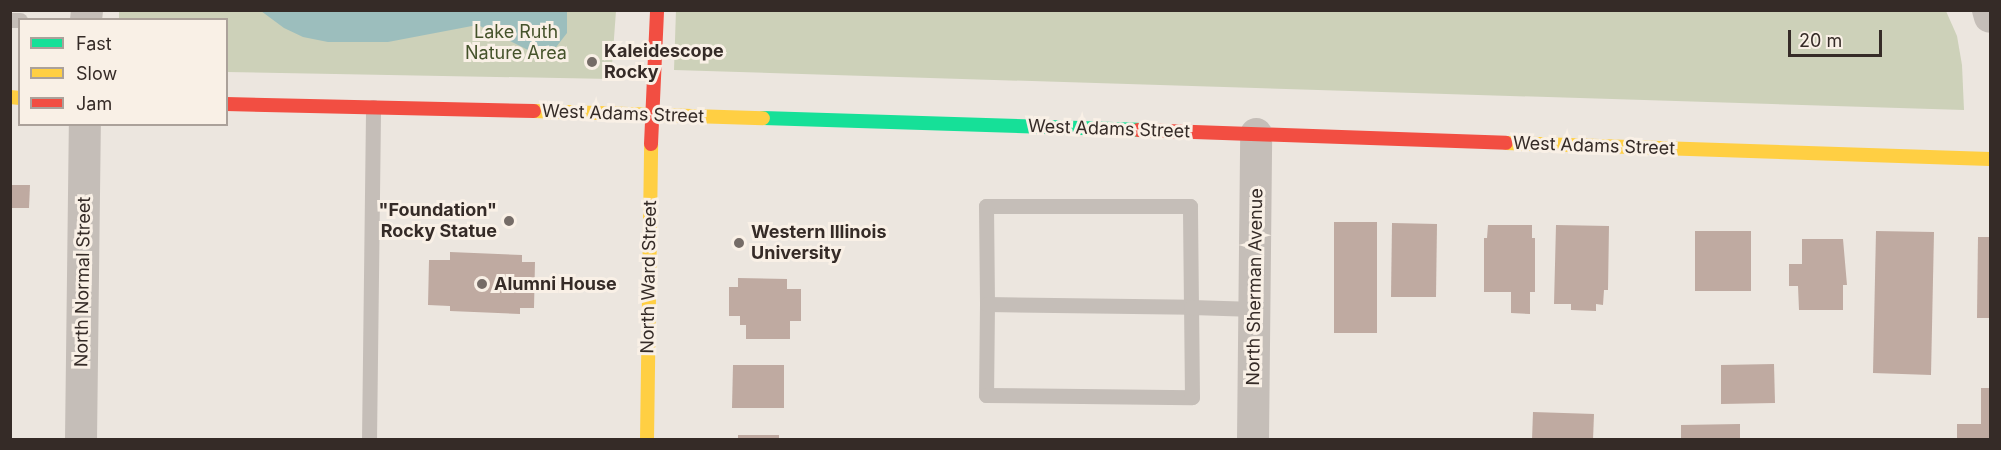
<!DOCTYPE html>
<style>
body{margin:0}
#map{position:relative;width:2001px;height:450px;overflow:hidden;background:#ece6df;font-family:Inter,sans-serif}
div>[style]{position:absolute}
.green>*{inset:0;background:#cdd1b9}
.water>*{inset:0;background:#9cbebd}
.building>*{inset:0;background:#bfaaa1}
.lane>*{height:15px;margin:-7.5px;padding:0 7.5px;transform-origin:7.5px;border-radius:7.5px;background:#c5beb8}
.street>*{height:32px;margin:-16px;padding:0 16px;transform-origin:16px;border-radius:16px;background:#c5beb8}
.fast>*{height:14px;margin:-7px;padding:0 7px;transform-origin:7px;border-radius:7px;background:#16e098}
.slow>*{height:14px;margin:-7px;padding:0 7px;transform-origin:7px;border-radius:7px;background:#ffcf43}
.jam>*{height:14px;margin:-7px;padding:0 7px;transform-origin:7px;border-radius:7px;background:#f24e42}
.dots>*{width:16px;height:16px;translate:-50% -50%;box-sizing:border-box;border:3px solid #f9f0e6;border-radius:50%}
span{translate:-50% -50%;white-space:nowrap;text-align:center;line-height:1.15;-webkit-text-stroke:6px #f9f0e6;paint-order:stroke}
.park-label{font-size:18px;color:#45532b}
.poi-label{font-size:18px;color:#352b27;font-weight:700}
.left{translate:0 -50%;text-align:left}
.right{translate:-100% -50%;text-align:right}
.street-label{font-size:18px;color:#352b27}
.frame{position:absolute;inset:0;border:12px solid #352b27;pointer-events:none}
.legend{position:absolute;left:18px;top:18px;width:210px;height:108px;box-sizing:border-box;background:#f9f0e6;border:2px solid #aba19a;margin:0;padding:8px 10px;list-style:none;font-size:18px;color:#352b27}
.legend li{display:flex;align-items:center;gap:12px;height:30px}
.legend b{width:30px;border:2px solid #aba19a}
.scale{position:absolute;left:1788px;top:30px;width:94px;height:27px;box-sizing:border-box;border:3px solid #352b27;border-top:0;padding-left:8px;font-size:18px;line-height:21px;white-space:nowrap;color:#352b27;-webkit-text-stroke:4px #f9f0e6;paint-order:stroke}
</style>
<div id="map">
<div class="green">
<i style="clip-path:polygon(119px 10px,616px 11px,611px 79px,227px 72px,226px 20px,119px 20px)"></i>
<i style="clip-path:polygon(676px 10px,1946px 11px,1957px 36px,1962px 65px,1964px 110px,674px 70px)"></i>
</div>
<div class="water">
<i style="clip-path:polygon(261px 11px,567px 11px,567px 33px,550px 55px,532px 52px,480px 26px,472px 26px,388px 42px,328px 42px,303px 37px,284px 28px)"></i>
</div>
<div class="building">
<i style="clip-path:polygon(10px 185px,30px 185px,29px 208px,10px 208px)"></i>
<i style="clip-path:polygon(1334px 222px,1377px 222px,1377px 333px,1334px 333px)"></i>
<i style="clip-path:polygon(1392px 223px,1437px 224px,1436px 297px,1391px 297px)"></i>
<i style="clip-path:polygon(1488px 225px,1532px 225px,1532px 238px,1535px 238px,1535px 292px,1530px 292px,1530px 314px,1511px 313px,1511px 292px,1484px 292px,1484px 238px,1487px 238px)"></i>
<i style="clip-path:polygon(1556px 225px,1609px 226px,1608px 290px,1604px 290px,1603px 305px,1596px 304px,1596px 311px,1571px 310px,1571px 304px,1554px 304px)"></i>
<i style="clip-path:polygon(1695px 231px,1751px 231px,1751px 291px,1695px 291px)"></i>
<i style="clip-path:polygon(1876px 231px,1934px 232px,1931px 375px,1873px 373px)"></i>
<i style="clip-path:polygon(1978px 237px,1990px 237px,1990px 318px,1977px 318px)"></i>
<i style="clip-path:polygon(1802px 239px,1843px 239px,1847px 285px,1843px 285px,1843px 310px,1799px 310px,1798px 286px,1789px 286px,1789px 264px,1802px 264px)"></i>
<i style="clip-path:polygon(450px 252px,522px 255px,522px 262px,535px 262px,534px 308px,520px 308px,520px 314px,450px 311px,450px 306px,428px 305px,429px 260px,450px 260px)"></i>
<i style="clip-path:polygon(738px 278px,787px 279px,787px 289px,801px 289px,801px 321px,790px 321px,790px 339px,746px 339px,746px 325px,740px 325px,740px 316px,729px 316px,729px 287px,738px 287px)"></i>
<i style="clip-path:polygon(1774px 364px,1775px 403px,1721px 404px,1721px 365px)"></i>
<i style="clip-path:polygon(733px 365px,784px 365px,784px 408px,732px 408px)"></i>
<i style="clip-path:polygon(1981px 388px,1990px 388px,1990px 440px,1957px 440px,1957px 424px,1981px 424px)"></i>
<i style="clip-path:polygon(1533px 412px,1594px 414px,1593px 440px,1532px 440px)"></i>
<i style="clip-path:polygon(1740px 424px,1740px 440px,1681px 440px,1681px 425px)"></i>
<i style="clip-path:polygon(738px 435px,779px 435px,779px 440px,738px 440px)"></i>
</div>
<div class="lane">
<i style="left:10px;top:20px;width:10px"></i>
<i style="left:987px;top:304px;width:91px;rotate:90.6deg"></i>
<i style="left:986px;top:395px;width:206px;rotate:0.6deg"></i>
<i style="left:1192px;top:397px;width:90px;rotate:-90.6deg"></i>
<i style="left:1191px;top:307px;width:101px;rotate:-90.6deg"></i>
<i style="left:1190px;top:206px;width:204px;rotate:180deg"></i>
<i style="left:986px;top:206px;width:98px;rotate:89.4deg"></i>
<i style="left:987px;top:304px;width:204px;rotate:0.8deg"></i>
<i style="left:1191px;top:307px;width:64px;rotate:1.8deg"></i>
<i style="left:369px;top:440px;width:333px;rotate:-89.3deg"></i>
</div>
<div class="street">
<i style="left:1988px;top:10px;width:7px;rotate:74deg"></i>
<i style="left:86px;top:20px;width:10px;rotate:-84deg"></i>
<i style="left:81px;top:440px;width:316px;rotate:-89.3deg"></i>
<i style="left:1253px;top:440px;width:306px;rotate:-89.4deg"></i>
</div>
<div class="fast">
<i style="left:763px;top:118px;width:375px;rotate:1.8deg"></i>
</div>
<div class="slow">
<i style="left:10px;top:97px;width:10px;rotate:6deg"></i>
<i style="left:534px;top:111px;width:229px;rotate:1.8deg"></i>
<i style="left:1506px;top:143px;width:484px;rotate:1.9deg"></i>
<i style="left:647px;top:440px;width:296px;rotate:-89.2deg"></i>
</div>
<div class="jam">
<i style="left:226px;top:104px;width:308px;rotate:1.3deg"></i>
<i style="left:1138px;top:130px;width:368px;rotate:2deg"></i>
<i style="left:651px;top:144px;width:134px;rotate:-87.4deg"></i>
</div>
<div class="dots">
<i style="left:592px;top:62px;background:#756c67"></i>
<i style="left:509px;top:221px;background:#756c67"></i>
<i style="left:739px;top:243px;background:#756c67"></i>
<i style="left:482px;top:284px;background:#756c67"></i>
</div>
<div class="park-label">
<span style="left:516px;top:43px">Lake Ruth<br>Nature Area</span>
</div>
<div class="poi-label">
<span class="left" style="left:604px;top:62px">Kaleidescope<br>Rocky</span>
<span class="right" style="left:497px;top:221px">"Foundation"<br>Rocky Statue</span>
<span class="left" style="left:751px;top:243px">Western Illinois<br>University</span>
<span class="left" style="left:494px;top:284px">Alumni House</span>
</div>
<div class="street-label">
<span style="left:623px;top:114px;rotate:2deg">West Adams Street</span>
<span style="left:1109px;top:129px;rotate:2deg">West Adams Street</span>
<span style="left:1594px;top:146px;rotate:2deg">West Adams Street</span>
<span style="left:649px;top:277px;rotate:-89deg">North Ward Street</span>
<span style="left:83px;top:282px;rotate:-89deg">North Normal Street</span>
<span style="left:1255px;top:287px;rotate:-89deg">North Sherman Avenue</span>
</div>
<div class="frame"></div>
<ul class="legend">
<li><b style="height:8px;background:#16e098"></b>Fast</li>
<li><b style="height:8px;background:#ffcf43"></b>Slow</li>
<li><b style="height:8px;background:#f24e42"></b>Jam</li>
</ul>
<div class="scale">20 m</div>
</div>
